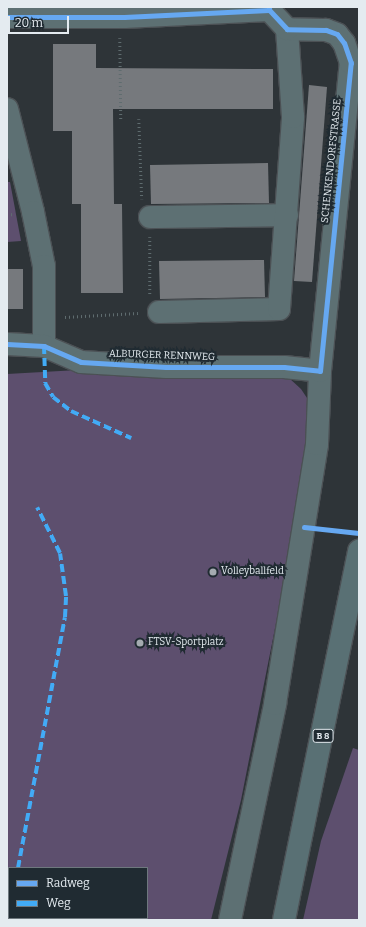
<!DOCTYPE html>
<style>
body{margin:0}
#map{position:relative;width:366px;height:927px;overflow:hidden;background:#2e3438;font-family:Bitter,serif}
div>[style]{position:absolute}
.green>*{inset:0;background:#5d4f6e}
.building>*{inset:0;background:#76797d}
.path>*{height:2.5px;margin-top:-1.25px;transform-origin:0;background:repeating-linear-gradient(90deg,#5f6c6f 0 1px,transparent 0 4px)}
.roads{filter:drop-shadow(1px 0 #4c5155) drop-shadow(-1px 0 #4c5155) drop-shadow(0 1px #4c5155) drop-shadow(0 -1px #4c5155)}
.minor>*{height:22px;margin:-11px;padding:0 11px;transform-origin:11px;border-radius:11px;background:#5d7073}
.major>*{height:22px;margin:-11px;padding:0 11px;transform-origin:11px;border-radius:11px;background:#597074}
.quiet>*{height:4px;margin-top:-2px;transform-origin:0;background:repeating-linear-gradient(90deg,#42abf6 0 8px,transparent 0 12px)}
.cycleway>*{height:5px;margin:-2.5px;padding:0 2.5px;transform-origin:2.5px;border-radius:2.5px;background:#66a8f1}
.dots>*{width:11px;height:11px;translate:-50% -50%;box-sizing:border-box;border:2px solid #202b32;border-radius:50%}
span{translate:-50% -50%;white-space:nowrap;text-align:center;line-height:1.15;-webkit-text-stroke:4px #202b32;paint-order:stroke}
.shield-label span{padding:1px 3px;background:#202b32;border:1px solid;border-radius:3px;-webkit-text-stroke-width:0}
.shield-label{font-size:9px;color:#e4ebf0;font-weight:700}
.street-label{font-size:10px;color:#e4ebf0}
.poi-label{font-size:10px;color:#e4ebf0}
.left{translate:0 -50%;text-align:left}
.frame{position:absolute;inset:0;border:8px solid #e4ebf0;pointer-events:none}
.legend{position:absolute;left:8px;top:867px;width:140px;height:52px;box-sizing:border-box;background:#202b32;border:1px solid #6e787e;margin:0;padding:5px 7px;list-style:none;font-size:12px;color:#e4ebf0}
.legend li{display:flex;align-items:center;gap:8px;height:20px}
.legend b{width:20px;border:1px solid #6e787e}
.scale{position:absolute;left:8px;top:16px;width:61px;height:18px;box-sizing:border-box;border:2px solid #e4ebf0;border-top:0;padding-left:5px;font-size:12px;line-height:14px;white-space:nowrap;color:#e4ebf0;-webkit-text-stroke:3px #202b32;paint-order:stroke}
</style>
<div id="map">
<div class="green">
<i style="clip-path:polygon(7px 182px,10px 182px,21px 241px,7px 242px)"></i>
<i style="clip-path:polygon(evenodd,78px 370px,279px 374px,289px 378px,301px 389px,309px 401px,311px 414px,303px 487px,241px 800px,211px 920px,7px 920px,7px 374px,78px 370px,9px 868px,147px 868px,147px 918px,9px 918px,9px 868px)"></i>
<i style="clip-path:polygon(353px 748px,359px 750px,359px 920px,303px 920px,321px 841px)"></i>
</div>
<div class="building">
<i style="clip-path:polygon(53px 44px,96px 44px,96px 68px,273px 69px,273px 109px,113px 109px,114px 204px,122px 204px,123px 293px,81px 293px,81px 204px,72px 204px,72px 131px,53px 131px)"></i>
<i style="clip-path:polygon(309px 85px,327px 87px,312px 282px,294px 281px)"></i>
<i style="clip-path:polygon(268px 163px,269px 203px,151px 204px,150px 165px)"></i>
<i style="clip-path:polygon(264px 260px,265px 297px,160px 299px,159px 261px)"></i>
<i style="clip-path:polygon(7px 269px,23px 269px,23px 309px,7px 309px)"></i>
</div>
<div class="path">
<i style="left:120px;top:38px;width:81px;rotate:89.3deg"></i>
<i style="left:139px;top:119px;width:80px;rotate:87.9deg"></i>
<i style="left:7px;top:215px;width:6px;rotate:-9deg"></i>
<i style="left:150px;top:237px;width:57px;rotate:90deg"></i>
<i style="left:65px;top:317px;width:73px;rotate:-3.1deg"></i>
</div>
<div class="roads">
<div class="minor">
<i style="left:7px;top:17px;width:117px"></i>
<i style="left:124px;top:17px;width:145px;rotate:-2.8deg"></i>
<i style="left:269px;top:10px;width:3px;rotate:-90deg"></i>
<i style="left:7px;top:109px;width:106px;rotate:75.8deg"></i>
<i style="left:33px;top:212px;width:55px;rotate:78.5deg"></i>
<i style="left:44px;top:266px;width:80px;rotate:90deg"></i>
<i style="left:150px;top:217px;width:137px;rotate:-0.8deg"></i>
<i style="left:159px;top:312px;width:120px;rotate:-1.4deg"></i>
<i style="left:279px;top:309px;width:193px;rotate:-85.8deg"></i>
<i style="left:293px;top:117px;width:88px;rotate:-93.9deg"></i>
<i style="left:7px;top:344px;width:37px;rotate:3deg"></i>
<i style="left:44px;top:346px;width:40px;rotate:23.4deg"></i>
<i style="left:81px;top:362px;width:85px;rotate:3.4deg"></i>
<i style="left:166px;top:367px;width:118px"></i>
<i style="left:284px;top:367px;width:36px;rotate:6deg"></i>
<i style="left:230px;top:920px;width:221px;rotate:-78.2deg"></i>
<i style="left:275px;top:704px;width:263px;rotate:-80.8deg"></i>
<i style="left:317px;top:444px;width:73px;rotate:-87.6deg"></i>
<i style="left:320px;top:371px;width:310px;rotate:-84.3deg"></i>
<i style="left:351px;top:63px;width:21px;rotate:-109deg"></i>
<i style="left:344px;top:43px;width:11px;rotate:-128deg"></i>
<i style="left:337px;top:34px;width:12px;rotate:-160deg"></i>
<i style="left:326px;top:30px;width:39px;rotate:-179deg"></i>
<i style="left:287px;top:29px;width:26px;rotate:-133deg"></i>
</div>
<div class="major">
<i style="left:284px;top:920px;width:377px;rotate:-78.5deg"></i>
</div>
</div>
<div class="quiet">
<i style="left:44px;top:346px;width:37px;rotate:88deg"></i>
<i style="left:45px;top:383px;width:16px;rotate:60deg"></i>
<i style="left:53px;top:397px;width:23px;rotate:38deg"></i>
<i style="left:71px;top:411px;width:66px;rotate:24.2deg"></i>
<i style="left:18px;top:868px;width:255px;rotate:-79.4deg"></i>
<i style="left:65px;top:617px;width:21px;rotate:-87deg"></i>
<i style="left:66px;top:596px;width:43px;rotate:-97.9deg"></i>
<i style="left:60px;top:553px;width:51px;rotate:-116.6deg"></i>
<i style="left:7px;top:906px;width:5px;rotate:-68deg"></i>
</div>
<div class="cycleway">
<i style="left:7px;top:17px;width:117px"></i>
<i style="left:124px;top:17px;width:145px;rotate:-2.8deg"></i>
<i style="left:269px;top:10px;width:3px;rotate:-90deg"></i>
<i style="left:7px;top:344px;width:37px;rotate:3deg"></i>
<i style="left:44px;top:346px;width:40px;rotate:23.4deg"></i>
<i style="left:81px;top:362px;width:85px;rotate:3.4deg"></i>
<i style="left:166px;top:367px;width:118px"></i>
<i style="left:284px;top:367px;width:36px;rotate:6deg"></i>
<i style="left:320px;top:371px;width:310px;rotate:-84.3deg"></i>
<i style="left:351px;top:63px;width:21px;rotate:-109deg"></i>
<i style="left:344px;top:43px;width:11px;rotate:-128deg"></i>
<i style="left:337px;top:34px;width:12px;rotate:-160deg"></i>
<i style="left:326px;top:30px;width:39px;rotate:-179deg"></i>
<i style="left:287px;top:29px;width:26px;rotate:-133deg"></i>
<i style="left:304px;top:527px;width:55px;rotate:6.2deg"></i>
</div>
<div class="dots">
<i style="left:213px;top:572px;background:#a4abb0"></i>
<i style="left:140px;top:643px;background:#a4abb0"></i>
</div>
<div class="shield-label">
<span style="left:323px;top:736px">B 8</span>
</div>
<div class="street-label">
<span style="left:332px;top:161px;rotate:-84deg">SCHENKENDORFSTRASSE</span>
<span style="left:162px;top:356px;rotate:2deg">ALBURGER RENNWEG</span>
</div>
<div class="poi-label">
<span class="left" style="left:221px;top:572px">Volleyballfeld</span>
<span class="left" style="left:148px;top:643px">FTSV-Sportplatz</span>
</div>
<div class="frame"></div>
<ul class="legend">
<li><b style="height:5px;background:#66a8f1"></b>Radweg</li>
<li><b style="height:5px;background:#42abf6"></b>Weg</li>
</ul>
<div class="scale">20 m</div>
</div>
